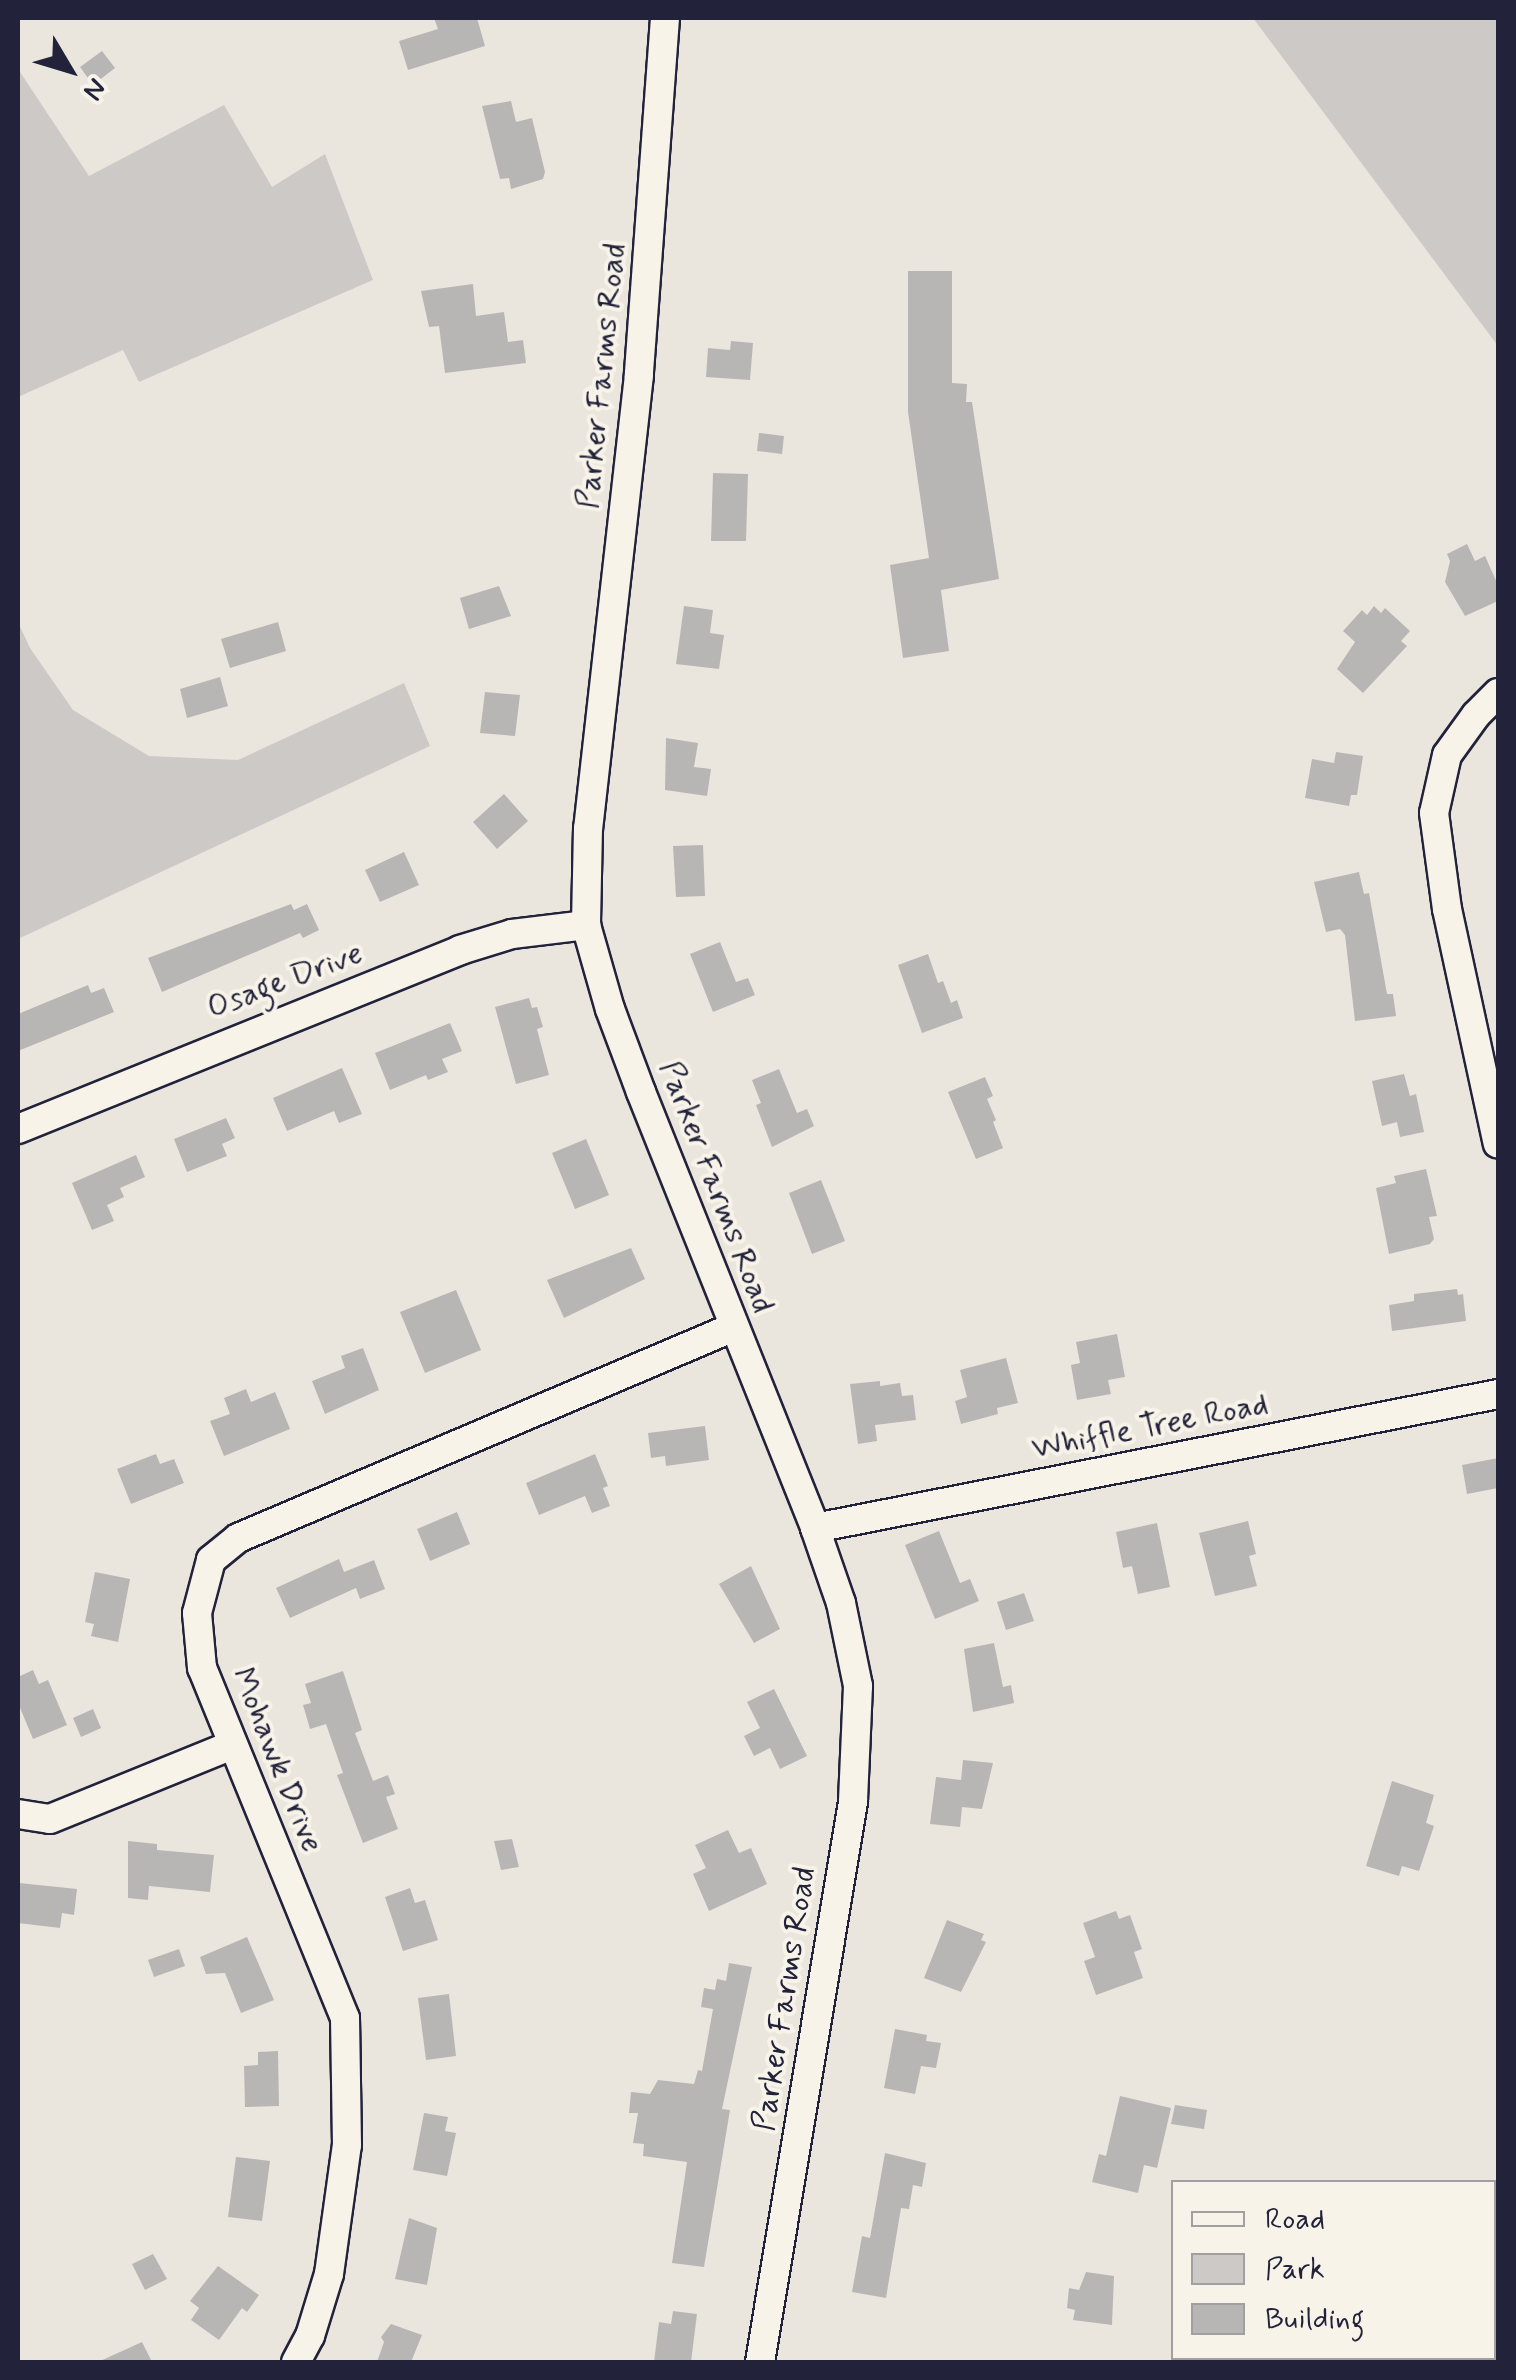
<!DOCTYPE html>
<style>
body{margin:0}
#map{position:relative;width:1516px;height:2380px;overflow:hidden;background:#eae6de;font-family:Mynerve,sans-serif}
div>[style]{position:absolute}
.green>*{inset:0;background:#cdc9c6}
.building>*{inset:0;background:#b8b6b5}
.roads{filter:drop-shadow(2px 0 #22223b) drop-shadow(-2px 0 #22223b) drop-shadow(0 2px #22223b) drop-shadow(0 -2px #22223b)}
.minor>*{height:28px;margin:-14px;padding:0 14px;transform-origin:14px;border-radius:14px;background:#f7f3e8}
span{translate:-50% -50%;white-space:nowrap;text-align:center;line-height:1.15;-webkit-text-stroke:8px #f7f3e8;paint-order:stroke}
.street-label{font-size:32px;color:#22223b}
.frame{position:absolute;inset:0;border:20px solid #22223b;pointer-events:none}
.legend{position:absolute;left:1171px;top:2180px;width:325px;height:180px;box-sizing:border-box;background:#f7f3e8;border:2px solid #a29fa3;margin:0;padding:12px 18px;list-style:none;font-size:30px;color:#22223b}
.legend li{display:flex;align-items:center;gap:20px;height:50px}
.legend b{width:50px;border:2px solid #a29fa3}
.north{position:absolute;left:20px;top:20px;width:100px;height:100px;-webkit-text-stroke:8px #f7f3e8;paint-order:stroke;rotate:128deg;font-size:28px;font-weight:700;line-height:40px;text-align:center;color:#22223b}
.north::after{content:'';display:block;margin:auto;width:35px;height:45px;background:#22223b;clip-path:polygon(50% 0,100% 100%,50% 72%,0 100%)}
</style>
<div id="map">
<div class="green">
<i style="clip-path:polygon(1253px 18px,1498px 18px,1498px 346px)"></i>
<i style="clip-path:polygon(18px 69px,89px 176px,224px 105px,272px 187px,325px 154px,373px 280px,139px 382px,123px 350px,18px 397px)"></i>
<i style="clip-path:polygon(18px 622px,30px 648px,73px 710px,149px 756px,238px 760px,404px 683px,430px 746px,18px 939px)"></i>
<i style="clip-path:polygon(1498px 2235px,1498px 2362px,1324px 2362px,1325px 2358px,1494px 2358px,1494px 2236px)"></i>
</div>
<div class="building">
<i style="clip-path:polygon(434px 18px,477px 18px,485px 46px,408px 70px,399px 41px,438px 29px)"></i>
<i style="clip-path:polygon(102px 51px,115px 68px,93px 85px,80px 67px)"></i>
<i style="clip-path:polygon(511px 101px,516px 122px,532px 118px,545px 172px,543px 179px,511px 189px,509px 178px,500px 179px,482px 106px)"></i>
<i style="clip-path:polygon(908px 271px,952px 271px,952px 383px,967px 384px,966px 402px,972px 402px,999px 579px,941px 590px,949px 651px,903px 658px,890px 565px,929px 558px,908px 412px)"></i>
<i style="clip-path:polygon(473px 284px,476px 316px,504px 312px,508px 342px,523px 340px,526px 363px,445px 373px,439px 326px,429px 327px,421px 291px)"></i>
<i style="clip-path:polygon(731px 341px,753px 343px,750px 380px,706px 377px,708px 348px,730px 350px)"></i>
<i style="clip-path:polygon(759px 433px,784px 436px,782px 454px,757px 451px)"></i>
<i style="clip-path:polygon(713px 473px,748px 474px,746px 541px,711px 541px)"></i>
<i style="clip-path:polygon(1467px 544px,1475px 561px,1485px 556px,1498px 585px,1498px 601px,1465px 616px,1445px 582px,1450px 561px,1447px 554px)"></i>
<i style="clip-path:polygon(499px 586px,511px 616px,469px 629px,460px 598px)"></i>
<i style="clip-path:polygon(684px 606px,713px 610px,710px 633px,724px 635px,719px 669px,676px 664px)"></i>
<i style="clip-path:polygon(1374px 606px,1381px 613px,1385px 608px,1410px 631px,1401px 641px,1407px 646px,1363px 693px,1337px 669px,1355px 642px,1343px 631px,1362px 610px,1367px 615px)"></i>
<i style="clip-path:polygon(278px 622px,286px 651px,230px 668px,221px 639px)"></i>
<i style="clip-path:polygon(220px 677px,228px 706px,187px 718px,180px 689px)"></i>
<i style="clip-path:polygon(485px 692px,520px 695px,515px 736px,480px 733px)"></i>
<i style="clip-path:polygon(666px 738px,698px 743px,694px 767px,711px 769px,707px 796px,665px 790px)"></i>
<i style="clip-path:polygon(1336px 752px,1363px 756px,1357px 795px,1351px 795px,1349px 806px,1305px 798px,1312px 759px,1334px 763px)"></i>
<i style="clip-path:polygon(504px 794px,528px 821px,497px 849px,473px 822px)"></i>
<i style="clip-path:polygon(703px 845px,705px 896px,676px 897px,673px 846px)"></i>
<i style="clip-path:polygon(404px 852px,419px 885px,380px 902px,365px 870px)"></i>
<i style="clip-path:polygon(1359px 872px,1364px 894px,1369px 893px,1387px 994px,1393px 994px,1396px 1016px,1355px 1021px,1345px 935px,1340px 929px,1326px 932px,1314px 882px)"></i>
<i style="clip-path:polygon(291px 904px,294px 910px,307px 904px,319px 930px,303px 938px,300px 933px,162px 992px,148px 958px)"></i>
<i style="clip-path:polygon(720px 942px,736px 982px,748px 978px,755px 995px,713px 1012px,690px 954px)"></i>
<i style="clip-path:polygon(928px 954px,938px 983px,943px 981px,951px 1003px,957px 1000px,963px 1018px,922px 1033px,898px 965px)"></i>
<i style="clip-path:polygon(88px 985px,91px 993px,104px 988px,114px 1012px,18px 1051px,18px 1014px)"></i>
<i style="clip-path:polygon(529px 998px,532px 1008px,537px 1007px,543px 1027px,537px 1029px,549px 1075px,516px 1084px,495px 1007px)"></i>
<i style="clip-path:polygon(450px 1023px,462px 1051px,442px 1059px,448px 1072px,428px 1080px,426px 1075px,390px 1090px,375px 1053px)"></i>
<i style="clip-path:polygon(342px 1068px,362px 1114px,339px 1123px,334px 1111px,287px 1131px,273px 1098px)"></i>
<i style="clip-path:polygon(779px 1069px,797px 1113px,807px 1109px,814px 1126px,772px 1147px,756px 1105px,761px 1103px,752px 1080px)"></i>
<i style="clip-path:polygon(1404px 1074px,1410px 1096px,1416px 1094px,1424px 1132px,1400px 1137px,1397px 1122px,1382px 1126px,1372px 1081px)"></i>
<i style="clip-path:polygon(985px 1077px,993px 1096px,987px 1099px,996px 1120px,993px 1122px,1003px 1148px,976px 1159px,948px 1092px)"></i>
<i style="clip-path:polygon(226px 1118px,235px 1138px,222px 1144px,227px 1156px,187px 1172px,174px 1139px)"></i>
<i style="clip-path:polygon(586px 1139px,609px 1195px,575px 1209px,552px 1153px)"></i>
<i style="clip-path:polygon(136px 1155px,145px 1177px,120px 1188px,124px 1197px,107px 1205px,114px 1221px,92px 1230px,72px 1183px)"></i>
<i style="clip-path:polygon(1426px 1169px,1437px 1216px,1429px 1217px,1434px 1239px,1430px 1244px,1389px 1254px,1376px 1188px,1396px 1183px,1394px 1176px)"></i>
<i style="clip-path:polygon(821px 1180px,845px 1241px,812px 1254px,789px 1193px)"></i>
<i style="clip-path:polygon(631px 1248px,645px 1279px,564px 1318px,547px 1280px)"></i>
<i style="clip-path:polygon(1457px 1289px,1458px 1295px,1463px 1294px,1466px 1321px,1392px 1331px,1389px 1305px,1414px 1301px,1414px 1294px)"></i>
<i style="clip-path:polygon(456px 1290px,481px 1350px,425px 1373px,400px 1312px)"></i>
<i style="clip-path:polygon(1117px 1334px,1125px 1377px,1108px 1380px,1111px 1394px,1077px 1400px,1071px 1365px,1080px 1363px,1076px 1342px)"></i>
<i style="clip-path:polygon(363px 1348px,379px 1390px,325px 1414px,312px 1381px,345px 1368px,341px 1356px)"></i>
<i style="clip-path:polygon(1006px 1358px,1018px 1403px,997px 1408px,998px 1414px,961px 1424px,955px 1401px,967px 1397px,960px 1370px)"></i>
<i style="clip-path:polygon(880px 1381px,880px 1386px,900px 1383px,902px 1396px,913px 1395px,916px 1420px,875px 1425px,877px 1441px,858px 1444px,850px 1384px)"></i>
<i style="clip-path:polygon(246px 1389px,251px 1402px,275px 1392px,290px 1429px,224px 1456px,210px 1421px,230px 1414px,224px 1398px)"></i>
<i style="clip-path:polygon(705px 1426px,709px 1460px,666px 1466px,665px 1456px,651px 1458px,648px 1433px)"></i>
<i style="clip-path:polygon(156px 1454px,160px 1464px,174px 1459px,184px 1483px,131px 1504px,117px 1469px)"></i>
<i style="clip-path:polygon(595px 1454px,608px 1486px,603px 1488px,610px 1506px,592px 1513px,585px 1496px,539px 1515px,526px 1483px)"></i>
<i style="clip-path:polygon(1498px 1458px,1498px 1488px,1467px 1494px,1462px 1465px)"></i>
<i style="clip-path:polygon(457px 1512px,470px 1544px,430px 1561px,417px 1529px)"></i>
<i style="clip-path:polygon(1248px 1521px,1256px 1554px,1249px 1556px,1257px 1586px,1215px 1596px,1199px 1533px)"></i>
<i style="clip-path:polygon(1157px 1523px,1170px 1587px,1138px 1594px,1132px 1566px,1123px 1568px,1116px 1532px)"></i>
<i style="clip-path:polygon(939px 1531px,960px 1583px,970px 1579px,979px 1601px,935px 1619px,905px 1545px)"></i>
<i style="clip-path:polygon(339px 1559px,344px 1572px,374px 1560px,385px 1589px,360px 1599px,356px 1588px,290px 1618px,276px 1588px)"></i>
<i style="clip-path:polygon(751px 1566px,780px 1629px,754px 1643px,719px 1584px)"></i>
<i style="clip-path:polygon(95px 1572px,130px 1579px,118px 1642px,91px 1636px,94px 1624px,85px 1622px)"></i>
<i style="clip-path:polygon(1024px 1593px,1034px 1621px,1006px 1630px,997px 1602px)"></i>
<i style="clip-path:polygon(994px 1643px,1003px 1687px,1011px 1685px,1014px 1703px,973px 1712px,964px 1649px)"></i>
<i style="clip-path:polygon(33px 1670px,39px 1684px,48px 1680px,67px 1725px,33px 1739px,18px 1703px,18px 1677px)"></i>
<i style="clip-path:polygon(343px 1671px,362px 1730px,355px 1733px,373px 1781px,388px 1775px,395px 1794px,386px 1797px,398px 1829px,363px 1843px,337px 1775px,343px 1773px,326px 1724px,310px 1729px,303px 1705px,311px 1703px,305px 1684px)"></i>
<i style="clip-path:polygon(774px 1689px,807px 1756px,780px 1769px,770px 1748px,754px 1756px,744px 1736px,760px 1728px,747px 1702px)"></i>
<i style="clip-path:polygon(93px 1709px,101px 1728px,81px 1737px,73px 1718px)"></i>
<i style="clip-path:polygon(963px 1760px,993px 1763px,982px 1809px,962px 1807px,960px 1827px,930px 1824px,936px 1777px,961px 1780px)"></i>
<i style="clip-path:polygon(1392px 1781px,1434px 1795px,1426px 1823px,1434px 1826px,1419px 1871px,1402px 1866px,1399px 1876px,1366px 1866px)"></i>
<i style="clip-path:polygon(728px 1830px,739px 1853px,751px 1848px,767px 1884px,709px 1911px,693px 1874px,706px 1868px,695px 1845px)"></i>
<i style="clip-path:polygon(512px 1839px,519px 1867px,501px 1870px,494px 1841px)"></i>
<i style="clip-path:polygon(128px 1841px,157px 1844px,157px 1850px,214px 1855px,210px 1892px,149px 1886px,148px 1900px,128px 1898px)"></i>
<i style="clip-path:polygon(19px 1883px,77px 1889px,74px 1915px,62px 1913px,60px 1928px,18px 1923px)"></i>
<i style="clip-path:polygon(410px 1888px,415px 1903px,425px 1900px,438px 1940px,403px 1951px,385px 1897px)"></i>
<i style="clip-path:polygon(1116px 1911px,1119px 1919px,1130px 1915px,1142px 1949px,1134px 1952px,1143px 1978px,1096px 1995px,1084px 1961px,1095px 1957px,1083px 1923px)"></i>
<i style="clip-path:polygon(947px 1920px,984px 1934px,981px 1940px,986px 1942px,961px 1992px,924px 1978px)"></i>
<i style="clip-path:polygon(247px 1937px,274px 2000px,241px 2013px,225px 1973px,206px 1974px,200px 1957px)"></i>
<i style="clip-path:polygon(179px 1949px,185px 1966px,154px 1977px,148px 1960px)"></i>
<i style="clip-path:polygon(729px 1963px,752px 1967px,722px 2109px,730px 2110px,704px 2267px,672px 2263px,687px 2162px,643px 2156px,644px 2144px,633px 2143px,638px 2113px,629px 2113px,631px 2092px,650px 2094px,658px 2080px,694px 2084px,698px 2070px,702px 2071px,713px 2009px,701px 2007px,704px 1988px,715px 1990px,717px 1979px,726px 1981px)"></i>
<i style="clip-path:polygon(449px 1994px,456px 2056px,426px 2060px,418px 1998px)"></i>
<i style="clip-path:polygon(895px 2029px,927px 2035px,926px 2041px,941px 2043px,936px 2068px,921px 2066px,915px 2094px,884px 2088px)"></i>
<i style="clip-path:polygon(278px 2051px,279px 2106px,245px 2107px,244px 2066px,258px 2065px,258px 2052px)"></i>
<i style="clip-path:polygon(1120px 2096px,1171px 2108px,1157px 2168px,1144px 2165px,1138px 2193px,1092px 2182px,1099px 2154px,1106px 2156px)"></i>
<i style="clip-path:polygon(1175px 2105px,1207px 2110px,1204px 2129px,1171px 2124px)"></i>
<i style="clip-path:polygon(424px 2113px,448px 2117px,445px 2131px,456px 2133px,447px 2176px,413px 2170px)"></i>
<i style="clip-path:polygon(885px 2153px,926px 2163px,922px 2187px,913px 2185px,909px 2209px,901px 2208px,886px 2298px,852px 2292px,862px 2236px,870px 2238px)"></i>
<i style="clip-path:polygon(236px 2157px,270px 2161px,262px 2221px,228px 2217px)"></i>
<i style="clip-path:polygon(409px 2218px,437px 2228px,427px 2285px,395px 2279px)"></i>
<i style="clip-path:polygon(153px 2254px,167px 2279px,145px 2290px,132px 2264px)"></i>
<i style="clip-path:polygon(218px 2266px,259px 2295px,247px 2312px,242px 2308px,219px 2340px,191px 2320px,199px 2308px,190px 2301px)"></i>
<i style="clip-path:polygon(1086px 2272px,1114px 2276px,1112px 2325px,1073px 2320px,1075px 2310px,1067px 2308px,1069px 2288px,1079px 2290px)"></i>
<i style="clip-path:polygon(673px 2311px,697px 2314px,691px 2362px,654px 2362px,659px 2322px,671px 2324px)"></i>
<i style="clip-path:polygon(391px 2324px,422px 2335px,411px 2362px,377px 2362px,384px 2342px,381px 2337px)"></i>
<i style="clip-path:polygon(142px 2342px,152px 2362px,98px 2362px)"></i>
</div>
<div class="roads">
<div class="minor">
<i style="left:665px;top:18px;width:358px;rotate:94.2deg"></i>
<i style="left:639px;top:375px;width:456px;rotate:96.4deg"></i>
<i style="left:588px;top:828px;width:97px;rotate:91.2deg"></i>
<i style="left:586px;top:925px;width:87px;rotate:74.1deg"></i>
<i style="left:610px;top:1009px;width:89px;rotate:69.5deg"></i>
<i style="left:641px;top:1092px;width:469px;rotate:68.2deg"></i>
<i style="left:815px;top:1528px;width:79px;rotate:70.9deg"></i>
<i style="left:841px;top:1603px;width:85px;rotate:78.4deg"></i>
<i style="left:858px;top:1686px;width:116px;rotate:92.5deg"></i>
<i style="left:853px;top:1802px;width:568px;rotate:99.43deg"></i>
<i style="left:1498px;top:693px;width:31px;rotate:135deg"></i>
<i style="left:1476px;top:715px;width:49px;rotate:125.9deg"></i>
<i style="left:1447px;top:755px;width:59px;rotate:102.6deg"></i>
<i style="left:1434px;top:813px;width:97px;rotate:82.3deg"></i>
<i style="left:1447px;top:909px;width:240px;rotate:77.8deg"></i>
<i style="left:18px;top:1129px;width:477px;rotate:-22deg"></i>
<i style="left:460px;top:950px;width:54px;rotate:-17.1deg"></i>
<i style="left:512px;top:934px;width:75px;rotate:-6.9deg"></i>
<i style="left:815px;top:1528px;width:696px;rotate:-11.1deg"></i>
<i style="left:18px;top:1814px;width:32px;rotate:9deg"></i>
<i style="left:50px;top:1819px;width:196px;rotate:-22.1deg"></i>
<i style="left:296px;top:2362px;width:30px;rotate:-62deg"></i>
<i style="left:310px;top:2336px;width:65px;rotate:-73deg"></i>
<i style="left:329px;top:2274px;width:130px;rotate:-82.1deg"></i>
<i style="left:347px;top:2145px;width:127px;rotate:-90.9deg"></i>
<i style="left:345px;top:2018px;width:378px;rotate:-112.2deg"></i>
<i style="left:202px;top:1668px;width:55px;rotate:-95.2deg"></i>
<i style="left:197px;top:1613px;width:55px;rotate:-75.2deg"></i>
<i style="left:211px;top:1560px;width:35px;rotate:-39deg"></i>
<i style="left:238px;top:1538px;width:539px;rotate:-23.05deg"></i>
</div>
</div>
<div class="street-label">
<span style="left:602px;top:376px;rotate:-84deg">Parker Farms Road</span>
<span style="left:285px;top:981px;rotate:-21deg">Osage Drive</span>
<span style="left:716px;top:1187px;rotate:69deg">Parker Farms Road</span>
<span style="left:1150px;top:1427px;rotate:-11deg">Whiffle Tree Road</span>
<span style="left:277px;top:1760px;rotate:68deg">Mohawk Drive</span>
<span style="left:785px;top:1999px;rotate:-81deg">Parker Farms Road</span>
</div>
<div class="frame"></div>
<ul class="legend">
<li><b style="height:12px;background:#f7f3e8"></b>Road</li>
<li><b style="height:28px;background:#cdc9c6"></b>Park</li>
<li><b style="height:28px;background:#b8b6b5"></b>Building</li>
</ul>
<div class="north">N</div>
</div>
